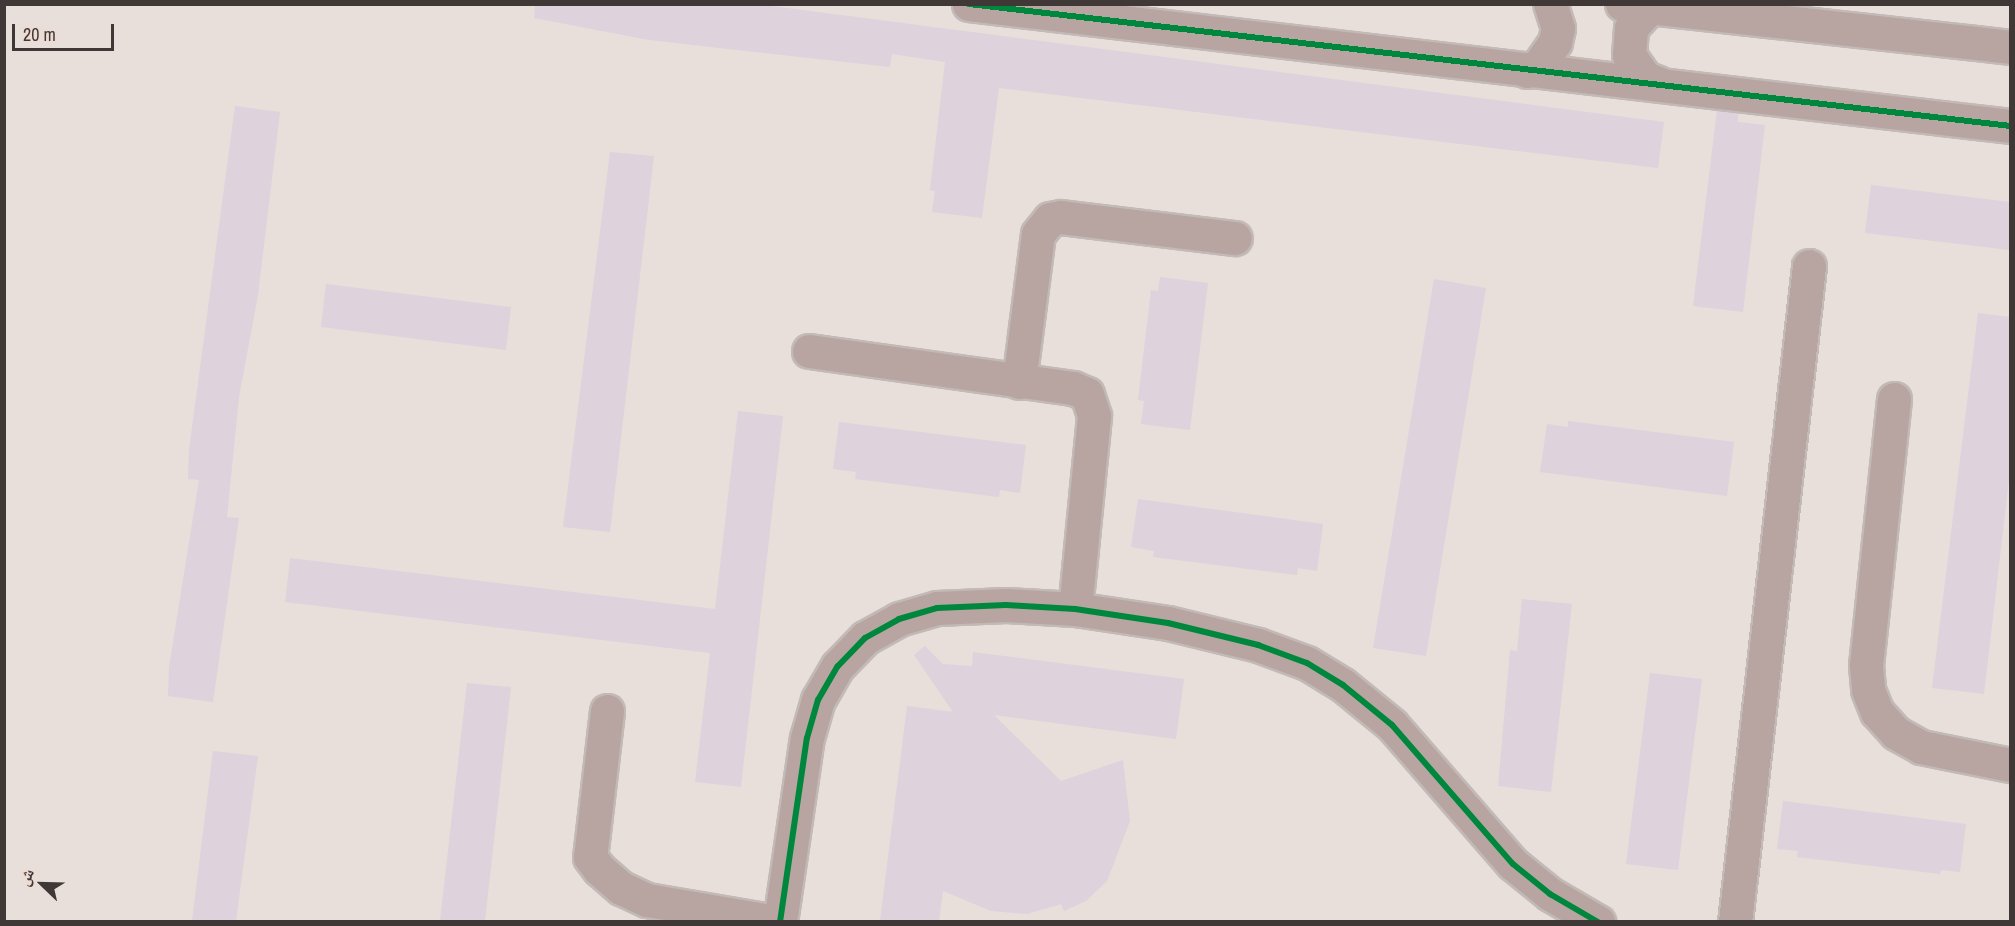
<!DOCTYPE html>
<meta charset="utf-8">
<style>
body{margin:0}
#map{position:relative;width:2015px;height:926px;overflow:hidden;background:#e8deda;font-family:"Archivo Narrow","Noto Naskh Arabic",sans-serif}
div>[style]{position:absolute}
.building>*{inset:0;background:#ded2dd}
.roads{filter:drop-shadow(2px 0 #c2bab7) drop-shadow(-2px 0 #c2bab7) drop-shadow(0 2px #c2bab7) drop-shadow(0 -2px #c2bab7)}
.minor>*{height:33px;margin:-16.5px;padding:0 16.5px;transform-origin:16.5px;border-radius:16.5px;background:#b8a5a1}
.cycleway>*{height:6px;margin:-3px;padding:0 3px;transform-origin:3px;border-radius:3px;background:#00873e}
span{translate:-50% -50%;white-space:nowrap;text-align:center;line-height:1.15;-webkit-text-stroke:4.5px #eedcd4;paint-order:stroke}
.frame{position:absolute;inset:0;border:6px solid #3f3836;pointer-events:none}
.north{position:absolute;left:12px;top:854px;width:60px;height:60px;-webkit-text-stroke:4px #eedcd4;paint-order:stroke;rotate:293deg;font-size:16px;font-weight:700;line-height:24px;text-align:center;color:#3f3836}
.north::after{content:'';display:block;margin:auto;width:21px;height:27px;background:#3f3836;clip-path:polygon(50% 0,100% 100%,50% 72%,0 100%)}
.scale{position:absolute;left:12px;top:24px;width:102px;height:27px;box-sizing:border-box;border:3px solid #3f3836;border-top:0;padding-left:8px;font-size:18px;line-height:21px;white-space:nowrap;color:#3f3836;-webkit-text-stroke:4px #eedcd4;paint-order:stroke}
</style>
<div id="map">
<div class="building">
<i style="clip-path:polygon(535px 4px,757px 4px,1664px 122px,1658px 168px,999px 88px,982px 218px,932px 212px,935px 191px,930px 190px,945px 62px,892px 54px,890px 67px,649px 40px,534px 18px)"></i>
<i style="clip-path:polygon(235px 106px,280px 112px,258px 295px,239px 397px,227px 517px,239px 518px,213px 702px,168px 696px,169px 667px,199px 480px,188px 479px,189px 450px)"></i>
<i style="clip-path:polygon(1717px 110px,1738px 113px,1738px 122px,1765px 125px,1743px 312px,1693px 306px)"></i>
<i style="clip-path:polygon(610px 152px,654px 156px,610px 532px,563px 527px)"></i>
<i style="clip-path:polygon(1871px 185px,2010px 202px,2010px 250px,1865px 233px)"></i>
<i style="clip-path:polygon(1160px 277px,1208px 283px,1190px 430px,1141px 424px,1144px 401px,1138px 400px,1151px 290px,1158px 291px)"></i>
<i style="clip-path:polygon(1434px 279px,1486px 288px,1426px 656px,1373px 648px)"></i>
<i style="clip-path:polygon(326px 284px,511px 307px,506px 350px,321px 327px)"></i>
<i style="clip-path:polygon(1978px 313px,2010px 317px,2010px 471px,1984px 694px,1932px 688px)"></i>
<i style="clip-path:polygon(738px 411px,783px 416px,741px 787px,695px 782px,710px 653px,285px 602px,290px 558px,715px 609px)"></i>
<i style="clip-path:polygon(1568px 421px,1734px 442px,1727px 496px,1540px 472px,1547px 424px,1568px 427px)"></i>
<i style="clip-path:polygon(839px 422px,1026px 445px,1020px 493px,1000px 490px,999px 497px,855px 479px,856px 472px,833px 469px)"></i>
<i style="clip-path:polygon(1138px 499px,1323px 524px,1317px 571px,1298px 568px,1297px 575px,1153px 557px,1154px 551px,1131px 547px)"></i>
<i style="clip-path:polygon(1522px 599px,1572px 604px,1551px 792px,1498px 786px,1510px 650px,1517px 651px)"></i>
<i style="clip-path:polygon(925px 646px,943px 664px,972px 666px,973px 652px,1184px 679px,1176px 739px,994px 715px,1061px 781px,1123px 760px,1130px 821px,1107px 881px,1086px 901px,1064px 911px,1061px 904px,1027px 914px,991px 911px,943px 891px,939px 921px,880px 921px,907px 706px,953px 712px,914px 655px)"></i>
<i style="clip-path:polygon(1650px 673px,1702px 679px,1678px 870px,1626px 864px)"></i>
<i style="clip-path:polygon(467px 683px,511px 687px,485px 921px,440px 921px)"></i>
<i style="clip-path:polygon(213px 751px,258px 756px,236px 921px,192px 921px)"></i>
<i style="clip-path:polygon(1783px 801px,1966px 824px,1960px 872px,1941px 870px,1940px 874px,1797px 857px,1798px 851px,1777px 849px)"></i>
</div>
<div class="roads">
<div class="minor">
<i style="left:969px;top:4px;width:1048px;rotate:6.68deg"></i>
<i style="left:1622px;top:4px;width:390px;rotate:6.3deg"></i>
<i style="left:1649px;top:8px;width:27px;rotate:132deg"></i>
<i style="left:1631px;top:28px;width:27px;rotate:94deg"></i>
<i style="left:1629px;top:55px;width:28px;rotate:55deg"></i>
<i style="left:1645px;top:78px;width:14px;rotate:21deg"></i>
<i style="left:1527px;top:71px;width:13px;rotate:-27deg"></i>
<i style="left:1539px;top:65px;width:28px;rotate:-55deg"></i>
<i style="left:1555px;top:42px;width:14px;rotate:-78deg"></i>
<i style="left:1558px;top:28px;width:25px;rotate:-108deg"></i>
<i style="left:809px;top:351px;width:267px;rotate:8deg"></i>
<i style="left:1073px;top:388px;width:15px;rotate:23deg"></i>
<i style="left:1087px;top:394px;width:23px;rotate:72deg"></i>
<i style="left:1094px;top:416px;width:194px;rotate:95.6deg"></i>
<i style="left:1019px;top:382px;width:149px;rotate:-82.7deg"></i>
<i style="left:1038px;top:234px;width:19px;rotate:-51deg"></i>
<i style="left:1050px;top:219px;width:11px;rotate:-10deg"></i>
<i style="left:1061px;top:217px;width:175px;rotate:6.9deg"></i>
<i style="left:1894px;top:399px;width:267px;rotate:96deg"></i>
<i style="left:1866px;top:665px;width:25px;rotate:85deg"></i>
<i style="left:1868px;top:690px;width:24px;rotate:68deg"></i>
<i style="left:1877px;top:712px;width:28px;rotate:48deg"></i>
<i style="left:1896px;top:733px;width:29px;rotate:29deg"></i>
<i style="left:1921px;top:747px;width:91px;rotate:11.4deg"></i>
<i style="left:607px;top:711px;width:147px;rotate:96.6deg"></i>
<i style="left:590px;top:857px;width:15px;rotate:53deg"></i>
<i style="left:599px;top:869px;width:29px;rotate:41deg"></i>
<i style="left:621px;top:888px;width:29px;rotate:25deg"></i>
<i style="left:647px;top:900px;width:131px;rotate:9.7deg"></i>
<i style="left:780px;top:922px;width:186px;rotate:-81.7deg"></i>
<i style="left:807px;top:738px;width:40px;rotate:-74deg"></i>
<i style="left:818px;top:700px;width:39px;rotate:-60deg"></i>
<i style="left:838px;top:666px;width:39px;rotate:-46deg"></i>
<i style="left:865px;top:638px;width:39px;rotate:-29deg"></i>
<i style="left:899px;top:619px;width:40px;rotate:-16deg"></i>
<i style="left:937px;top:608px;width:69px;rotate:-2.5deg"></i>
<i style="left:1006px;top:605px;width:69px;rotate:3.3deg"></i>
<i style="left:1075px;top:609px;width:94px;rotate:8.6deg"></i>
<i style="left:1168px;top:623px;width:93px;rotate:13.7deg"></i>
<i style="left:1258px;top:645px;width:52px;rotate:20.2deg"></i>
<i style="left:1307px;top:663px;width:42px;rotate:31.4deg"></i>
<i style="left:1343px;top:685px;width:63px;rotate:39.2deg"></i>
<i style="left:1392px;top:725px;width:184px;rotate:49deg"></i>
<i style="left:1513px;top:864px;width:48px;rotate:39deg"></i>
<i style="left:1550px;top:894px;width:56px;rotate:30.3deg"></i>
<i style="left:1735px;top:922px;width:660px;rotate:-83.56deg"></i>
</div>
</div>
<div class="cycleway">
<i style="left:969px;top:4px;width:1048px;rotate:6.68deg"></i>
<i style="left:780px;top:922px;width:186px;rotate:-81.7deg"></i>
<i style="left:807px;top:738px;width:40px;rotate:-74deg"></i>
<i style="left:818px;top:700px;width:39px;rotate:-60deg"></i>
<i style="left:838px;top:666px;width:39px;rotate:-46deg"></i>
<i style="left:865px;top:638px;width:39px;rotate:-29deg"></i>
<i style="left:899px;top:619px;width:40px;rotate:-16deg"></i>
<i style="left:937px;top:608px;width:69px;rotate:-2.5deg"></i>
<i style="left:1006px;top:605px;width:69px;rotate:3.3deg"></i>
<i style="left:1075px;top:609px;width:94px;rotate:8.6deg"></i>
<i style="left:1168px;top:623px;width:93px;rotate:13.7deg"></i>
<i style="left:1258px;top:645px;width:52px;rotate:20.2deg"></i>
<i style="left:1307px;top:663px;width:42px;rotate:31.4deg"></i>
<i style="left:1343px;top:685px;width:63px;rotate:39.2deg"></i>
<i style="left:1392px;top:725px;width:184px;rotate:49deg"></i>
<i style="left:1513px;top:864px;width:48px;rotate:39deg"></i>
<i style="left:1550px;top:894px;width:56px;rotate:30.3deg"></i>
</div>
<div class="frame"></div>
<div class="north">ش</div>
<div class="scale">20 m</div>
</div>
